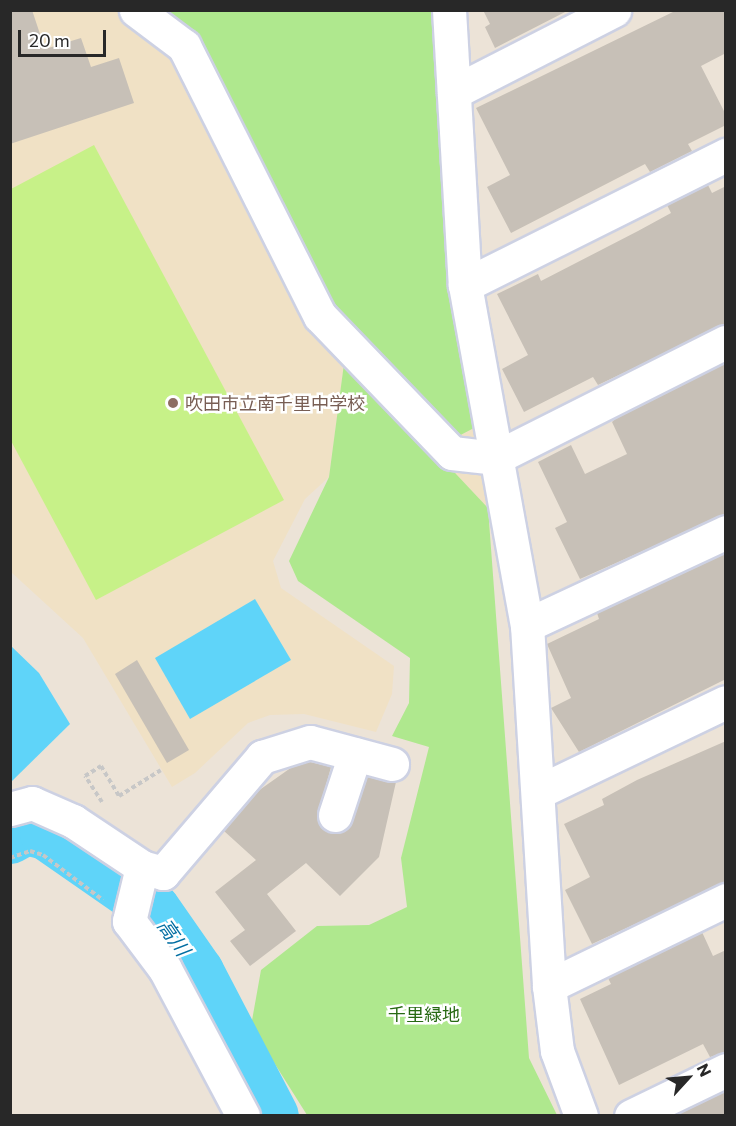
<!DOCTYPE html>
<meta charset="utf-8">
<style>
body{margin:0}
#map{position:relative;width:736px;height:1126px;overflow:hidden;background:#ece3d7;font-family:Commissioner,"Noto Sans JP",sans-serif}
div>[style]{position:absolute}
.education>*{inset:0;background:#f0e1c5}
.green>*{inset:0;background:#afe88e}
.pitch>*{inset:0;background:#c7f188}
.water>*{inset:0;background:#5fd4f9}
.river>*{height:52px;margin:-26px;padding:0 26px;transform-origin:26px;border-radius:26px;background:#5fd4f9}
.building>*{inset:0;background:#c7c0b7}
.path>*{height:4px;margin-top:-2px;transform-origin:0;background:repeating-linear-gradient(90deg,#c7c7c7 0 4.5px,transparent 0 7.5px)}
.roads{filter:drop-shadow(2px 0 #cdd1e3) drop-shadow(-2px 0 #cdd1e3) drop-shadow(0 2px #cdd1e3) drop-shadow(0 -2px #cdd1e3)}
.minor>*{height:33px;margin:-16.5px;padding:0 16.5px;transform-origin:16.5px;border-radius:16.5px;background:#fff}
.dots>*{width:16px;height:16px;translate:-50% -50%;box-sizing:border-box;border:3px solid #fff;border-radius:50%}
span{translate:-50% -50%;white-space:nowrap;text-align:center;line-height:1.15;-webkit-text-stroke:5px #fff;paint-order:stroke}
.education-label{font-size:18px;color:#785e54}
.left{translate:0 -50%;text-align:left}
.park-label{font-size:18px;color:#276913}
.water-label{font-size:20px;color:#026ea2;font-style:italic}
.frame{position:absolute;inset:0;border:12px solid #282828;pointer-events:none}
.north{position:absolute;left:658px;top:1048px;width:60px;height:60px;-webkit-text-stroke:4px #fff;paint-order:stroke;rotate:64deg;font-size:16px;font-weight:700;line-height:24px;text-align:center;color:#282828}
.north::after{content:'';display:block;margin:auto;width:21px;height:27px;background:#282828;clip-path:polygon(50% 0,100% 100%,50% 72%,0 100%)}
.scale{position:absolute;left:18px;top:30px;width:88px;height:27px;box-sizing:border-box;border:3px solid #282828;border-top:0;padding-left:8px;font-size:18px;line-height:21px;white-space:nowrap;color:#282828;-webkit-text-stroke:4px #fff;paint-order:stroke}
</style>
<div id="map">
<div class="education">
<i style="clip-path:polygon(11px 11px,154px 11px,180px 22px,326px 309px,451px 440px,474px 428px,488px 508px,345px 357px,329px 477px,305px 499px,273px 561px,281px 588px,394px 666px,392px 694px,376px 732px,304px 714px,270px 715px,248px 723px,195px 773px,172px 787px,83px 638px,11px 572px)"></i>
</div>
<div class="green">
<i style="clip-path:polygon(154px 11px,433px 11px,446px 268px,474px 428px,451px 440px,326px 309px,180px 22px)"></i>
<i style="clip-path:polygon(345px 356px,488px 508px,529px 1058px,557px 1115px,307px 1115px,251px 1026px,261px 970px,317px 926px,369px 925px,407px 907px,401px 858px,429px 747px,392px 736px,409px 703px,410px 658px,298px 581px,289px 561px,329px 477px)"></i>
</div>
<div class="pitch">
<i style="clip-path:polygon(94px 145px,284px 500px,96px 600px,10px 439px,11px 189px)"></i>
</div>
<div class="water">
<i style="clip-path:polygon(255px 599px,291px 660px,190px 719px,155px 658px)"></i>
<i style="clip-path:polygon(11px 646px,39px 673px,70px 724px,11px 782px)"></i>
</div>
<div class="river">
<i style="left:10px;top:838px;width:18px;rotate:-29deg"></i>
<i style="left:26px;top:829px;width:21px;rotate:14deg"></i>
<i style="left:46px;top:834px;width:131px;rotate:34.8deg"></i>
<i style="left:154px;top:909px;width:77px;rotate:55.1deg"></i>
<i style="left:198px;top:972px;width:162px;rotate:62.5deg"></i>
</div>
<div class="building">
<i style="clip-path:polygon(10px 10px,32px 10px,45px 49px,81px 38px,91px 67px,119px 58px,134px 103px,10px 144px)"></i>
<i style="clip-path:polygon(483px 10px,569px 10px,495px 48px,485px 27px,490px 24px)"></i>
<i style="clip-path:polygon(677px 10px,726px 10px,726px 53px,701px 66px,726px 115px,726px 125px,688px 144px,692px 151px,650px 172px,645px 164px,511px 233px,487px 187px,510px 175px,476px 108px)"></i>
<i style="clip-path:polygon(708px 185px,712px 193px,726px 186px,726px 324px,598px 385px,593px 377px,524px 412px,502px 369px,528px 355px,497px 294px,538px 274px,541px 281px,638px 231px,671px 213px,667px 205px)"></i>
<i style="clip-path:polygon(726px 363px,726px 514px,580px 579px,555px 528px,567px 522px,538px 462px,571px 445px,585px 474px,627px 454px,612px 422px,615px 419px)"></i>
<i style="clip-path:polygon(726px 553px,726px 679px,579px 752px,551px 708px,571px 698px,547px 644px,599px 619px,597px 613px)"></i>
<i style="clip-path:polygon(137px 660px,189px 750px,167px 763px,115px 674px)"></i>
<i style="clip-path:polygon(726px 741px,726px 882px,592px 944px,565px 890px,590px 877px,564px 824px,604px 805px,602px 799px,637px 780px)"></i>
<i style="clip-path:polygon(310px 762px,331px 767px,317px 818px,330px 833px,348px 829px,367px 777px,396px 782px,379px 857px,340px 896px,306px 863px,267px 894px,296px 931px,250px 966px,230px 941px,245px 930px,215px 892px,256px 860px,224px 831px,258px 791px,292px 767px)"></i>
<i style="clip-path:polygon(702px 932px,713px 956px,726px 950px,726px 1052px,710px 1057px,703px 1044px,619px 1085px,580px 999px,611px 984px,608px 978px)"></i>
<i style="clip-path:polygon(726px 1091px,726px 1116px,675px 1116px)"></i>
</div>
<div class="path">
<i style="left:102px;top:802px;width:31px;rotate:-123deg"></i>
<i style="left:85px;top:776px;width:19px;rotate:-32deg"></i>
<i style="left:101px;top:766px;width:35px;rotate:59deg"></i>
<i style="left:119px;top:796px;width:49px;rotate:-31.8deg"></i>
<i style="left:10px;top:858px;width:21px;rotate:-19deg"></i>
<i style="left:30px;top:851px;width:14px;rotate:17deg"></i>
<i style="left:43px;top:855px;width:75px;rotate:36.9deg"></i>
</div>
<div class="roads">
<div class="minor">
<i style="left:136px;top:10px;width:60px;rotate:36.9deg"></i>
<i style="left:184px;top:46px;width:302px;rotate:63.3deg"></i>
<i style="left:320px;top:316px;width:190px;rotate:46.1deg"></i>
<i style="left:452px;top:453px;width:43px;rotate:6.6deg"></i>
<i style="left:495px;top:458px;width:258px;rotate:-26.7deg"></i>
<i style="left:449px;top:10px;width:275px;rotate:86.7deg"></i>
<i style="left:465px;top:285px;width:346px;rotate:79.7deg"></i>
<i style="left:527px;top:625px;width:362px;rotate:86.5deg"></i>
<i style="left:549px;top:986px;width:65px;rotate:83deg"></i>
<i style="left:557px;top:1051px;width:69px;rotate:69.7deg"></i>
<i style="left:454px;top:92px;width:180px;rotate:-27.1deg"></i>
<i style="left:465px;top:285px;width:292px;rotate:-26.5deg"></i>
<i style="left:527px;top:625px;width:220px;rotate:-25deg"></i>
<i style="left:538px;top:792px;width:208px;rotate:-25.6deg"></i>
<i style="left:10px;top:809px;width:23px;rotate:-15deg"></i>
<i style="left:32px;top:803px;width:45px;rotate:23.7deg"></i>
<i style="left:73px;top:821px;width:83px;rotate:33.7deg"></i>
<i style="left:142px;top:867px;width:56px;rotate:103.5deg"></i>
<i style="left:129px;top:921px;width:60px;rotate:53.1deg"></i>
<i style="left:165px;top:969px;width:166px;rotate:62deg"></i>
<i style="left:335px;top:815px;width:64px;rotate:-71.8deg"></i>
<i style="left:142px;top:867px;width:22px;rotate:16deg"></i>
<i style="left:163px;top:873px;width:153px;rotate:-49.5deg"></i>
<i style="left:262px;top:757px;width:50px;rotate:-17.4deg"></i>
<i style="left:310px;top:742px;width:85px;rotate:15deg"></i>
<i style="left:549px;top:986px;width:197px;rotate:-25.9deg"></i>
<i style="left:631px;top:1116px;width:106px;rotate:-25.8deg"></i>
</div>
</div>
<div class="dots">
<i style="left:173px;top:403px;background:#8d6e63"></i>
</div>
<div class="education-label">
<span class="left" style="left:185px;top:403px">吹田市立南千里中学校</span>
</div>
<div class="park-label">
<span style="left:424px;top:1014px">千里緑地</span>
</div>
<div class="water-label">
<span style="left:174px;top:937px;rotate:55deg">高川</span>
</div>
<div class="frame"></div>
<div class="north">N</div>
<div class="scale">20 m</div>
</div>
